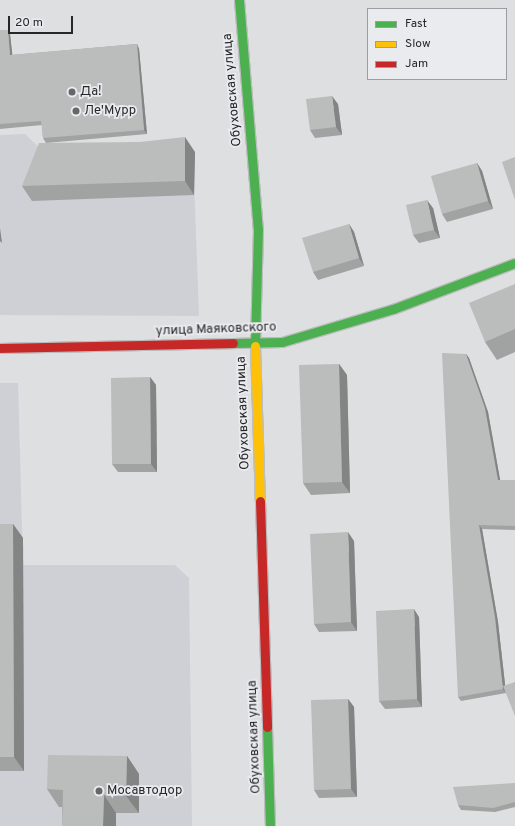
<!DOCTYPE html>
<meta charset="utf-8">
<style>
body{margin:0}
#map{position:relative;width:515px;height:826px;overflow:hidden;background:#dedfe0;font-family:Overpass,sans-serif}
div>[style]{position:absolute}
.built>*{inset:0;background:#ced0d6}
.roads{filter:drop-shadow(1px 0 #bcbdbe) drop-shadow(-1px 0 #bcbdbe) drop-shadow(0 1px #bcbdbe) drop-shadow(0 -1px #bcbdbe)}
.fast>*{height:9px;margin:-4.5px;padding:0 4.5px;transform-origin:4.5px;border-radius:4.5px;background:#4caf50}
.slow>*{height:9px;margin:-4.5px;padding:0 4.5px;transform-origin:4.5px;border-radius:4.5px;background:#ffc107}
.jam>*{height:9px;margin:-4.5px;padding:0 4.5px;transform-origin:4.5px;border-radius:4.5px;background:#c62828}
.wall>*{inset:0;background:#a1a2a2}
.shaded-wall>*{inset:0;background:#838484}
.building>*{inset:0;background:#bbbcbc}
.dots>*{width:11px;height:11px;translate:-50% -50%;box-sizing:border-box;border:2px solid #eaebef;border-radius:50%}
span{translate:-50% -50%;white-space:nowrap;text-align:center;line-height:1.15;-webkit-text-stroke:3.5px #eaebef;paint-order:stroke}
.street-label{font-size:13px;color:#272729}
.poi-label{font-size:13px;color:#272729}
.left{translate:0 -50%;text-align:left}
.legend{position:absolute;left:367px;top:8px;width:140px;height:72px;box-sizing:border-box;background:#eaebef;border:1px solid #9c9da0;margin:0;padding:5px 7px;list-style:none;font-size:12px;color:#272729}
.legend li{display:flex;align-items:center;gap:8px;height:20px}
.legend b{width:20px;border:1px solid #9c9da0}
.scale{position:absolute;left:8px;top:16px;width:65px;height:18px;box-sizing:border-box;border:2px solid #272729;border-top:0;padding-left:5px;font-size:12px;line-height:14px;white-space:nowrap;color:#272729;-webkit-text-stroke:3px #eaebef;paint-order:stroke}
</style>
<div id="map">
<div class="built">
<i style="clip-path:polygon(25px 134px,49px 157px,194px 181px,199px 316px,0 315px,0 135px)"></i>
<i style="clip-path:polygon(0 383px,18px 383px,23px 565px,175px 565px,189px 578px,192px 826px,0 826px)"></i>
</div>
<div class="roads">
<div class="fast">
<i style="left:239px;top:0;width:230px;rotate:85.3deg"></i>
<i style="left:258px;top:229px;width:117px;rotate:91.5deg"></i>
<i style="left:233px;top:343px;width:49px;rotate:-1.2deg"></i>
<i style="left:282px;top:342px;width:116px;rotate:-16.6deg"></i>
<i style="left:393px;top:309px;width:130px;rotate:-20.7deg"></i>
<i style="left:267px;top:727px;width:99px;rotate:88.3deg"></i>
</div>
<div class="slow">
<i style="left:255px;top:346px;width:155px;rotate:88.2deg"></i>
</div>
<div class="jam">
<i style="left:0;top:348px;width:233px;rotate:-1.2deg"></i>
<i style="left:260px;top:501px;width:226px;rotate:88.2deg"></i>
</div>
</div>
<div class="wall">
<i style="clip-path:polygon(0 30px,10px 34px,12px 55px,137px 44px,139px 49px,147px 134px,46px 143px,43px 138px,42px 125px,0 129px)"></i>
<i style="clip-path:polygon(338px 104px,342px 135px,315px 138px,310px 130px)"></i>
<i style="clip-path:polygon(195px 152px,194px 195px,32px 201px,22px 186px)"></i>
<i style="clip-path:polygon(477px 163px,482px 171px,493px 209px,447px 222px,442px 214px)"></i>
<i style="clip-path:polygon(433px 208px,440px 238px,419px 243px,413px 235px)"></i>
<i style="clip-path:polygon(349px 224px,354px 232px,364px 266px,318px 280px,313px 272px)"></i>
<i style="clip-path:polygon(515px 284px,515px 352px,497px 360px,485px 342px)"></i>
<i style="clip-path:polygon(466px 354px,469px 358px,488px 412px,500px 480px,515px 480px,515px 530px,482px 529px,498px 622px,506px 693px,461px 701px,458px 697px)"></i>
<i style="clip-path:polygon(339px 364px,347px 375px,350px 493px,311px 495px,303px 483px)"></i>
<i style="clip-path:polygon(150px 377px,156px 385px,157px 472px,118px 472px,112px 464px)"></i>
<i style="clip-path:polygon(0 524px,13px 524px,23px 538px,24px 771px,0 771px)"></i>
<i style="clip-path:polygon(354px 541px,357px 631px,319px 632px,314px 624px)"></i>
<i style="clip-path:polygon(419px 617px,422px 707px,385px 709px,379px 701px)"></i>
<i style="clip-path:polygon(348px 699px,354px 707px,357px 797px,319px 798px,314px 790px)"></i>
<i style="clip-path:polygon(127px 756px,139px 774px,139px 813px,116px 813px,116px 826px,62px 826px,62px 807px,59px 807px,47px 789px)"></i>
<i style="clip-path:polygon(515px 783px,515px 807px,495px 812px,461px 810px,458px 805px)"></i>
</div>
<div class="shaded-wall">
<i style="clip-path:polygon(8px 30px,10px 34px,13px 60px,10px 55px)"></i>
<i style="clip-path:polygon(137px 44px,139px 49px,147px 134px,144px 130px)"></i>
<i style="clip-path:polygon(332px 96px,338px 104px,342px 135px,336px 127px)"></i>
<i style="clip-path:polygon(185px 137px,195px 152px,194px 195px,185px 181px)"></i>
<i style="clip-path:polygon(477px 163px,482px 171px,493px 209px,488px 201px)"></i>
<i style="clip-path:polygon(427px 200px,433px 208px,440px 238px,434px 230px)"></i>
<i style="clip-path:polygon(349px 224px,354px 232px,364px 266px,359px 258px)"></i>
<i style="clip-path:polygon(0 228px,2px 243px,0 241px)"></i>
<i style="clip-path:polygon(466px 354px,469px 358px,488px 412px,501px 485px,498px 480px)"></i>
<i style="clip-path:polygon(339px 364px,347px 375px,350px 493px,342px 482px)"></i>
<i style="clip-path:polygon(150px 377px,156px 385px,157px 472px,151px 464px)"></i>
<i style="clip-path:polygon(13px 524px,23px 538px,24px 771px,14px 757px)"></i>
<i style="clip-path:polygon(479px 525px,482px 529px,498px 622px,506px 693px,503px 689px)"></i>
<i style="clip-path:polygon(348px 532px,354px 541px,357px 631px,351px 622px)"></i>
<i style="clip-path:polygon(414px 609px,419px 617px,422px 707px,417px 699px)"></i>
<i style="clip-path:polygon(348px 699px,354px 707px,357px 797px,351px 789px)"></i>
<i style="clip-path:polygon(127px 756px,139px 774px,139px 813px,126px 796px)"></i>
<i style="clip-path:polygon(104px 795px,116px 813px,116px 826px,103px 826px)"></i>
</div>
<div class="building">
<i style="clip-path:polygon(0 30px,8px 30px,10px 55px,137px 44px,144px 130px,43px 138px,41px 121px,0 124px)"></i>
<i style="clip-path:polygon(332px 96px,336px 127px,310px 130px,306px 99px)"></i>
<i style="clip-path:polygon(185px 137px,185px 181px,22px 186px,39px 143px,140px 142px)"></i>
<i style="clip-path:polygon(515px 157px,515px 200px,502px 162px)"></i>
<i style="clip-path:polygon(477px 163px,488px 201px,442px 214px,431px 176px)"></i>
<i style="clip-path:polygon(427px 200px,434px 230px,413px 235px,406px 205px)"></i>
<i style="clip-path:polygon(349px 224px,359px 258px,313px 272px,302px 238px)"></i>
<i style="clip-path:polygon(515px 284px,515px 329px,485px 342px,469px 303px)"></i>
<i style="clip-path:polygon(442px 353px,466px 354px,485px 408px,498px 480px,515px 480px,515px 526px,479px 525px,495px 617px,503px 689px,458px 697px)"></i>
<i style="clip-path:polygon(339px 364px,342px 482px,303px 483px,299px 365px)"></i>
<i style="clip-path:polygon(150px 377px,151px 464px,112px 464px,111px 378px)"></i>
<i style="clip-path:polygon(0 524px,13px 524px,14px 757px,0 757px)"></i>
<i style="clip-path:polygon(348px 532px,351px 622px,314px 624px,310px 534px)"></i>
<i style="clip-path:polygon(414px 609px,417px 699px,379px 701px,376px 611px)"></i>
<i style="clip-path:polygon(515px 682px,515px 716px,503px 686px)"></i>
<i style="clip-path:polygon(348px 699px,351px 789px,314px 790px,311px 700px)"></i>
<i style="clip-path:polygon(48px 755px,127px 756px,126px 796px,104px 795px,103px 826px,62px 826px,63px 790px,47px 789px)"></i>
<i style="clip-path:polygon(515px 783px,515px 802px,493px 808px,458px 805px,453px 787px)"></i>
</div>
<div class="dots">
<i style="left:72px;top:92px;background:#676769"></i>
<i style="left:76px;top:111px;background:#676769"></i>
<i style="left:99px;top:791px;background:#676769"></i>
</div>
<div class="street-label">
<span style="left:233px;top:90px;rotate:-95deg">Обуховская улица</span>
<span style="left:216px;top:330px;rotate:-2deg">улица Маяковского</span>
<span style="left:244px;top:413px;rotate:-92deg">Обуховская улица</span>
<span style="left:255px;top:737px;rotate:-92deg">Обуховская улица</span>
</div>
<div class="poi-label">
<span class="left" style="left:80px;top:92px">Да!</span>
<span class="left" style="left:84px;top:111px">Ле'Мурр</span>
<span class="left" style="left:107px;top:791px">Мосавтодор</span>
</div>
<ul class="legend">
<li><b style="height:5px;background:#4caf50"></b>Fast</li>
<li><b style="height:5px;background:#ffc107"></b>Slow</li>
<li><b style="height:5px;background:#c62828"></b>Jam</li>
</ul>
<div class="scale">20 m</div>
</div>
